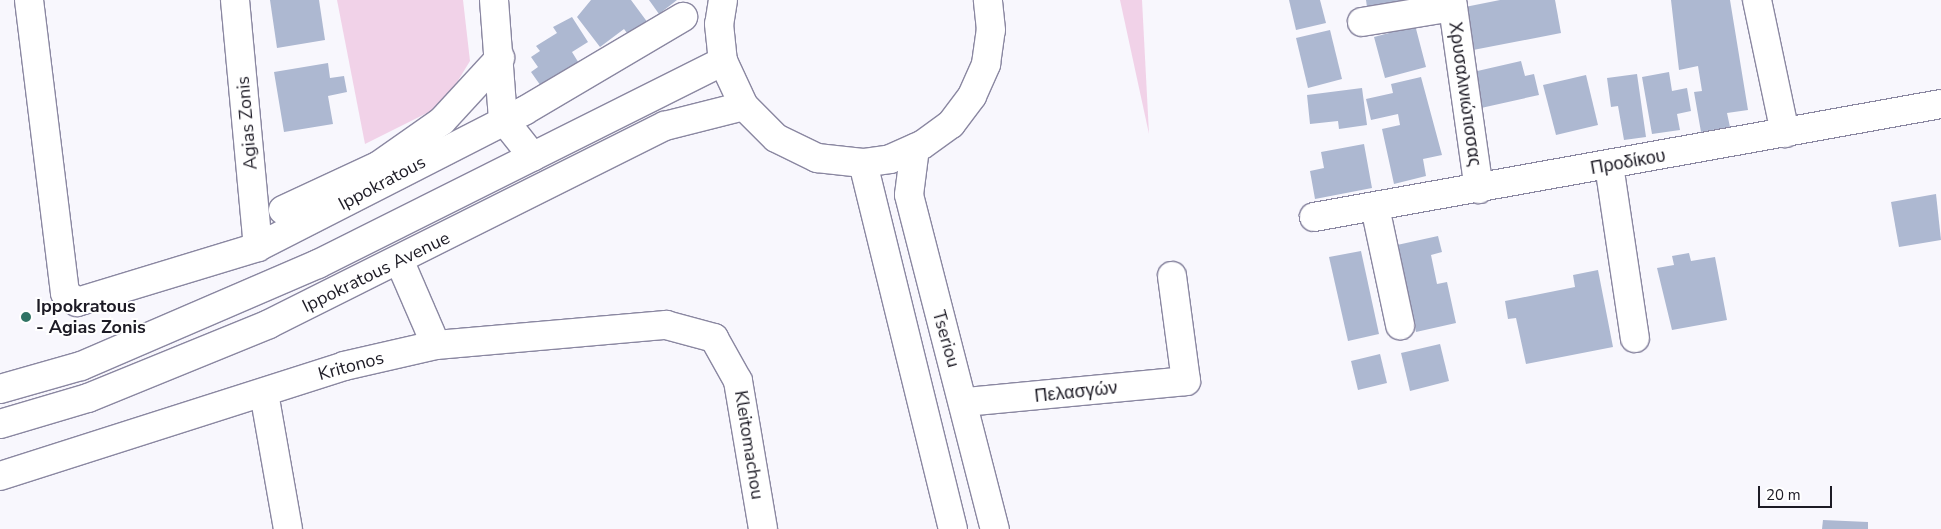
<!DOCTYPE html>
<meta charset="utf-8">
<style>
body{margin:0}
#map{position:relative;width:1941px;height:529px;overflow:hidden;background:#f8f7fd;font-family:"Nunito Sans",sans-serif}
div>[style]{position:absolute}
.green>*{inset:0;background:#f1d2e8}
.building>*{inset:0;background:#adb8d1}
.roads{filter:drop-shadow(1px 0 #8a87a1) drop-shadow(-1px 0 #8a87a1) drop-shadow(0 1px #8a87a1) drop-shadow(0 -1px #8a87a1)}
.minor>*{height:28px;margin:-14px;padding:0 14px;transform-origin:14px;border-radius:14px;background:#fff}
.major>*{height:28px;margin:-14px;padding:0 14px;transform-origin:14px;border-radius:14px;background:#fff}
.dots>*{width:14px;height:14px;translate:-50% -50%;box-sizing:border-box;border:2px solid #fff;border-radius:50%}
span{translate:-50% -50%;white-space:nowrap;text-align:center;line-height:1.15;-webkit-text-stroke:4px #fff;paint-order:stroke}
.street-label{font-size:18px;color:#1d1b25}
.poi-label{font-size:18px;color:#1d1b25;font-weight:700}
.left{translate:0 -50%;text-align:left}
.scale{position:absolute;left:1758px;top:486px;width:74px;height:22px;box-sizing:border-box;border:2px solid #1d1b25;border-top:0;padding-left:6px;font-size:15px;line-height:18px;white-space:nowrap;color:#1d1b25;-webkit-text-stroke:4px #fff;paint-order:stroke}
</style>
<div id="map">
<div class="green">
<i style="clip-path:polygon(337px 0,463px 0,470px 61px,443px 105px,365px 144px)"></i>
<i style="clip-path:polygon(1120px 0,1142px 0,1149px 134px)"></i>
</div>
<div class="building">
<i style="clip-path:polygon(270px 0,319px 0,325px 40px,277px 48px)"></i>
<i style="clip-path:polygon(591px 0,631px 0,648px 23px,630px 37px,624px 29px,600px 47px,577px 17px)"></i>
<i style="clip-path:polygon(649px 0,677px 0,659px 14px)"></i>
<i style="clip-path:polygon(1289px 0,1320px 0,1326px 23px,1296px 30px)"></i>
<i style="clip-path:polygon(1366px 0,1401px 0,1401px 1px,1367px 7px)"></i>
<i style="clip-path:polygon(1500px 0,1555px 0,1561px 33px,1473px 50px,1465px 7px)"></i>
<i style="clip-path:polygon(1671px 0,1730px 0,1748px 110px,1727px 113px,1730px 127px,1701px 132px,1694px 92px,1702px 91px,1698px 66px,1679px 70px)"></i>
<i style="clip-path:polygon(572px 17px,588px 42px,572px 52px,580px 65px,543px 89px,531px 72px,538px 67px,531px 57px,540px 51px,536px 46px,557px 33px,553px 27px)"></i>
<i style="clip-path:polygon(1414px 21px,1426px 67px,1385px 78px,1374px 37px,1389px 33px,1388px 27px)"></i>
<i style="clip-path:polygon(1330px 30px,1342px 79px,1308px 88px,1296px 38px)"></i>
<i style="clip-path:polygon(1521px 61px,1525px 76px,1534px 74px,1539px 95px,1481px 108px,1473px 72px)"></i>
<i style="clip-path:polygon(328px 63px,330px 78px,344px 76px,347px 92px,328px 96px,333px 124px,284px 132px,274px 72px)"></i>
<i style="clip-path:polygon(1669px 72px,1672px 91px,1687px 88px,1691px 111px,1677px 114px,1680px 130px,1652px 134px,1642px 77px)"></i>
<i style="clip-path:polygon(1637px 74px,1646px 137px,1624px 140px,1618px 106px,1611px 107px,1607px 78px)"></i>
<i style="clip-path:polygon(1586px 75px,1598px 125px,1556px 135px,1543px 85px)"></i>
<i style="clip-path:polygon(1421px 77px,1442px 155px,1423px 159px,1426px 176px,1394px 184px,1382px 129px,1400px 125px,1398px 114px,1371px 120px,1366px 99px,1393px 93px,1391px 84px)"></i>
<i style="clip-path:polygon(1362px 88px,1367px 125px,1339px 129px,1338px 121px,1310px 124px,1307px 95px)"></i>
<i style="clip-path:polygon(1364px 144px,1372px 188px,1315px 199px,1310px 171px,1324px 168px,1321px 152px)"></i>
<i style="clip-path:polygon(1936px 194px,1941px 240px,1899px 247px,1891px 202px)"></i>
<i style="clip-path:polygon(1438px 236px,1442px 252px,1431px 255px,1437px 284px,1447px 282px,1456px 323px,1416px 332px,1397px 245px)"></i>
<i style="clip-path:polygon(1361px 251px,1379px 334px,1348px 341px,1329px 257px)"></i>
<i style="clip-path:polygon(1689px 253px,1691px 261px,1715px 257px,1727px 320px,1672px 330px,1657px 268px,1674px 265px,1672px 256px)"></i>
<i style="clip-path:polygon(1598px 270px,1613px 347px,1526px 364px,1516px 318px,1508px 319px,1505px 301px,1575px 287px,1573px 275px)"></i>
<i style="clip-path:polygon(1440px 344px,1449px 381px,1410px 391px,1401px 353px)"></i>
<i style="clip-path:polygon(1380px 354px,1387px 383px,1358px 390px,1351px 361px)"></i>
<i style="clip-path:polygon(1823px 520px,1868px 522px,1868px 529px,1822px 529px)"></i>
</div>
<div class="roads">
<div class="minor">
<i style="left:29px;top:0;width:295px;rotate:83deg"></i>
<i style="left:65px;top:293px;width:15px;rotate:37deg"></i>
<i style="left:77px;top:302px;width:189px;rotate:-16.9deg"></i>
<i style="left:258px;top:247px;width:299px;rotate:-27.1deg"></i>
<i style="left:524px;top:111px;width:185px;rotate:-30.6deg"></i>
<i style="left:235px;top:0;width:248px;rotate:84.7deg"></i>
<i style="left:494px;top:0;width:119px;rotate:85.7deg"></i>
<i style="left:1452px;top:0;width:191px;rotate:81.9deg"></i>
<i style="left:1757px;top:0;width:136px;rotate:78.1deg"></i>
<i style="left:1362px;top:22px;width:92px;rotate:-9.4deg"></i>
<i style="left:503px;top:119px;width:48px;rotate:51.7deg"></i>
<i style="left:1609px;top:165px;width:175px;rotate:81.5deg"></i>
<i style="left:1375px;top:207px;width:121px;rotate:78deg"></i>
<i style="left:283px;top:210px;width:105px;rotate:-24.9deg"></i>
<i style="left:378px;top:166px;width:78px;rotate:-35.1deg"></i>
<i style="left:442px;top:121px;width:86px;rotate:-47.4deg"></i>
<i style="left:1314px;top:217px;width:637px;rotate:-10.22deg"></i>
<i style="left:400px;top:262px;width:90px;rotate:66.6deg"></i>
<i style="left:264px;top:393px;width:138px;rotate:80deg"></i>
<i style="left:965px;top:402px;width:222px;rotate:-5.4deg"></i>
<i style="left:1186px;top:381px;width:106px;rotate:-97.6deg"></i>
<i style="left:0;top:476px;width:361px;rotate:-17.7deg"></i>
<i style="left:344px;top:366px;width:94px;rotate:-12.9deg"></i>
<i style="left:436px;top:345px;width:231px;rotate:-5deg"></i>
<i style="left:666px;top:325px;width:50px;rotate:15.2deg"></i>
<i style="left:714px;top:338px;width:49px;rotate:60.8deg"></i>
<i style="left:738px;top:381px;width:150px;rotate:80.4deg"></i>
</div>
<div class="major">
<i style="left:723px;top:0;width:24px;rotate:99deg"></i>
<i style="left:719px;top:24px;width:37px;rotate:84deg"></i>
<i style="left:723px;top:61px;width:50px;rotate:65deg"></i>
<i style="left:744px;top:106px;width:45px;rotate:45deg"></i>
<i style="left:776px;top:138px;width:46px;rotate:26deg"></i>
<i style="left:817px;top:158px;width:46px;rotate:6.2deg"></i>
<i style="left:863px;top:163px;width:27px;rotate:-8deg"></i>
<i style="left:890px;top:159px;width:35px;rotate:-24deg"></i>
<i style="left:922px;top:145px;width:36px;rotate:-36deg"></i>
<i style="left:951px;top:124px;width:35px;rotate:-53deg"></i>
<i style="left:972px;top:96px;width:35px;rotate:-66deg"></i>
<i style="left:986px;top:64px;width:34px;rotate:-82deg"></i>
<i style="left:991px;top:30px;width:30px;rotate:-96deg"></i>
<i style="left:915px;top:148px;width:47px;rotate:97.3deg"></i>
<i style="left:909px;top:195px;width:345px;rotate:75.6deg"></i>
<i style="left:863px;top:163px;width:377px;rotate:76.2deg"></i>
<i style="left:0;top:389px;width:84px;rotate:-15.9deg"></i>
<i style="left:81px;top:366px;width:258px;rotate:-23.3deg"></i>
<i style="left:318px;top:264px;width:453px;rotate:-26.6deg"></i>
<i style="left:0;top:424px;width:92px;rotate:-16.5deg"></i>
<i style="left:88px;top:398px;width:196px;rotate:-22.2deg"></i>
<i style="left:269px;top:324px;width:443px;rotate:-26.6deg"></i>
<i style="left:665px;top:126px;width:81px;rotate:-14.2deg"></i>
</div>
</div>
<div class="dots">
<i style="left:26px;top:317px;background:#307364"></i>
</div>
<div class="street-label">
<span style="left:1465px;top:94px;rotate:82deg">Χρυσαλινιώτισσας</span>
<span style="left:247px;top:123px;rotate:-95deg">Agias Zonis</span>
<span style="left:1628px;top:162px;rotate:-10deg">Προδίκου</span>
<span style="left:382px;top:183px;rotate:-28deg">Ippokratous</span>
<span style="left:376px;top:272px;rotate:-26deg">Ippokratous Avenue</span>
<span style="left:946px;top:339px;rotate:74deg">Tseriou</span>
<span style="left:351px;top:366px;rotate:-15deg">Kritonos</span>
<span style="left:1076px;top:392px;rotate:-6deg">Πελασγών</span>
<span style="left:749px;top:445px;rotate:81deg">Kleitomachou</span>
</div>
<div class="poi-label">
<span class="left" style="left:36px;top:317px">Ippokratous<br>- Agias Zonis</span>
</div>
<div class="scale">20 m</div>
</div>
